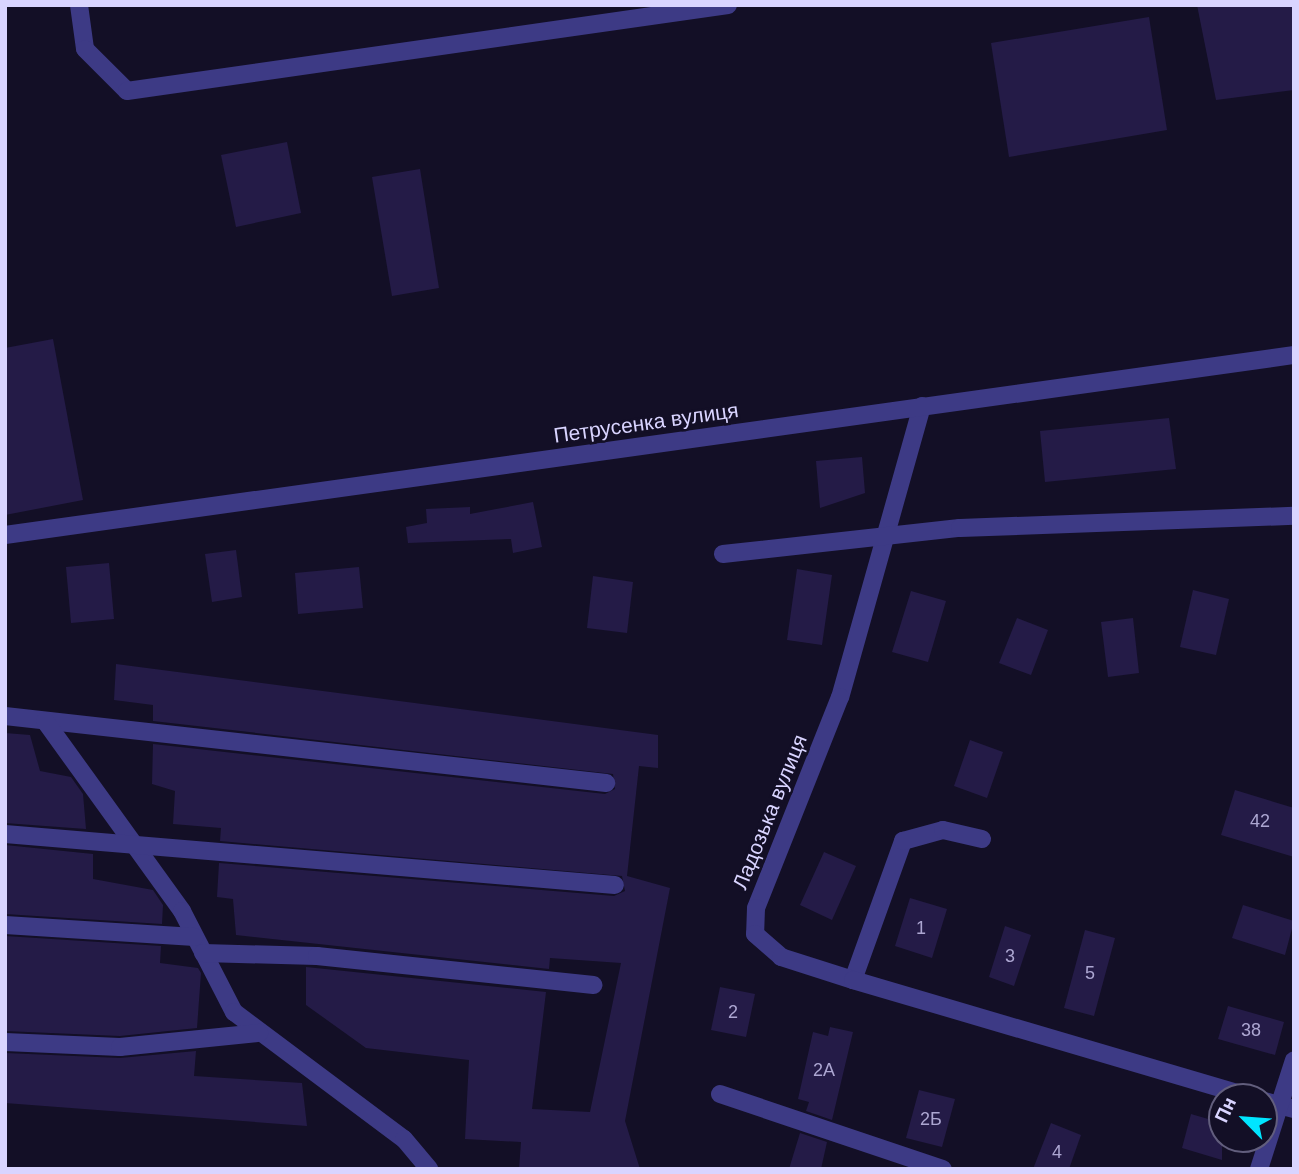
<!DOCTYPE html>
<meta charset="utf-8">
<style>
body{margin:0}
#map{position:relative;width:1299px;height:1174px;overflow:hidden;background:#130f26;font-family:Arial,sans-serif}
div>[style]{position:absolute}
.building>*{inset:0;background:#241b47}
.service>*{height:18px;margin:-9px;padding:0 9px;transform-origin:9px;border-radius:9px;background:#3d3a85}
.minor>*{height:18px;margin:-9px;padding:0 9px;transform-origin:9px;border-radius:9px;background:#3d3a85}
span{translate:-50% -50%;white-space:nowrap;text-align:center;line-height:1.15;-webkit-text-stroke:5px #130f26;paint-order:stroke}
.number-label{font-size:18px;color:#aca6d1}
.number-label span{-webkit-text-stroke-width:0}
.street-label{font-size:21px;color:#d9d4ff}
.frame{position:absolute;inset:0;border:7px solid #d9d4ff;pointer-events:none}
.north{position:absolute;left:1208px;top:1083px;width:70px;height:70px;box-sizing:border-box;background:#130f26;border:2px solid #625e7d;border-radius:50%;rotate:295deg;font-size:19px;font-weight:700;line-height:28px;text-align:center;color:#d9d4ff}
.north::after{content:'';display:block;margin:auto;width:24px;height:32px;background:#00e5ff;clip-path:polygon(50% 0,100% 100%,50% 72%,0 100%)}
</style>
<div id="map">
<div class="building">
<i style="clip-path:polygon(1197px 5px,1294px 5px,1294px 90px,1216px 100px)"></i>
<i style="clip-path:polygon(1149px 17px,1167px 130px,1009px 157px,991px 43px)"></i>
<i style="clip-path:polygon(287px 142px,301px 213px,236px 227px,221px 155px)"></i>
<i style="clip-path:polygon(420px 169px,439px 288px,392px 296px,372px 177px)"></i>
<i style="clip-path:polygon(53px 339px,83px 500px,5px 515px,5px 348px)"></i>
<i style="clip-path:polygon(1169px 418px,1176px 469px,1045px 482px,1040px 431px)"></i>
<i style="clip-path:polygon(862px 457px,865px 493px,820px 508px,816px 461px)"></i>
<i style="clip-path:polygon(533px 502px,542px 547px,513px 553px,511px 539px,408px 543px,406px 527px,427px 523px,426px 509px,470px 507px,470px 514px)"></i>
<i style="clip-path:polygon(236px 550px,242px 597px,212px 602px,205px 554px)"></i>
<i style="clip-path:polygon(109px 563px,114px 619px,71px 623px,66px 567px)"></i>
<i style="clip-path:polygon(359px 567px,363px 608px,298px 614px,295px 573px)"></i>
<i style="clip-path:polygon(797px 569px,832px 575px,822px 645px,787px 640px)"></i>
<i style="clip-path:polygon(593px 576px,633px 582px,627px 633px,587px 628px)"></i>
<i style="clip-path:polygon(1193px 590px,1229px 599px,1216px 655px,1180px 647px)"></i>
<i style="clip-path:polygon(911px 591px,946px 601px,928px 662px,892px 652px)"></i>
<i style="clip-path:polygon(1017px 618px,1048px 630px,1031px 675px,999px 663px)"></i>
<i style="clip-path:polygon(1133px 618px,1139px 673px,1108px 677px,1101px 622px)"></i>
<i style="clip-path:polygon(116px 664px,658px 735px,658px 768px,639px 766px,627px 876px,670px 888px,625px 1121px,640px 1169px,519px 1169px,521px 1142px,465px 1139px,469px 1060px,366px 1048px,306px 1005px,306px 967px,546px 992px,532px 1109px,590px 1112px,621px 963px,550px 958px,549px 969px,236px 935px,233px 899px,217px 897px,219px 863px,614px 896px,625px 891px,622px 876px,220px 841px,221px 828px,173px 824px,175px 791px,152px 784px,153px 744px,605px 794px,615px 789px,613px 774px,153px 721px,153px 705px,114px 700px)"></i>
<i style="clip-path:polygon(5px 733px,30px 735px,40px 771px,71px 777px,83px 794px,86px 829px,5px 823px)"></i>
<i style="clip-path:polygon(970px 740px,1003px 752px,987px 798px,954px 786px)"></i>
<i style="clip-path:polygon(1235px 790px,1294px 808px,1294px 857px,1221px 835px)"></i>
<i style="clip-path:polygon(5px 845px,93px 854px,93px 879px,153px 890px,163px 905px,162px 924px,5px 914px)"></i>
<i style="clip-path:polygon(824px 852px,856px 866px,832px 920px,800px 905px)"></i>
<i style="clip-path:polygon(910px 898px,947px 909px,932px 958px,895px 946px)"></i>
<i style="clip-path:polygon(1243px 905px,1294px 921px,1285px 955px,1232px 938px)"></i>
<i style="clip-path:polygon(1005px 926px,1031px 935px,1014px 986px,989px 977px)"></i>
<i style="clip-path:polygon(1085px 930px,1115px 938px,1094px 1016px,1064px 1008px)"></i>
<i style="clip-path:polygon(5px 936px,161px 946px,160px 963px,198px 968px,201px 973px,197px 1028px,120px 1036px,5px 1031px)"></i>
<i style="clip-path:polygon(720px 987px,755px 994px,746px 1037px,711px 1030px)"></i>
<i style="clip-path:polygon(1228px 1006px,1284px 1022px,1275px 1055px,1218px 1039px)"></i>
<i style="clip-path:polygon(830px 1027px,853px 1032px,832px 1120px,806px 1111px,809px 1102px,798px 1099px,813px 1032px,828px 1036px)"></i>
<i style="clip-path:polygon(196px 1051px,194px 1076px,302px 1083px,307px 1126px,5px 1103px,5px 1053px,120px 1058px)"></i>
<i style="clip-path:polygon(919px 1090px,955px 1099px,942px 1147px,906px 1138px)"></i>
<i style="clip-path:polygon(1191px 1114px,1222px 1123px,1222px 1160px,1182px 1148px)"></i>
<i style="clip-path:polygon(1051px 1123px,1081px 1135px,1069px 1169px,1033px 1169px)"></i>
<i style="clip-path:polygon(800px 1133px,827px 1142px,821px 1169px,789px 1169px)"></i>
</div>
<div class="service">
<i style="left:79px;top:5px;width:44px;rotate:82.2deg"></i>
<i style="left:85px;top:49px;width:59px;rotate:45deg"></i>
<i style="left:127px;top:91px;width:607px;rotate:-8.14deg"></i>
<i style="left:5px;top:716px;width:605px;rotate:6.36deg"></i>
<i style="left:45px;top:721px;width:234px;rotate:54.2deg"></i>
<i style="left:182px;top:911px;width:114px;rotate:62.8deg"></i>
<i style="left:234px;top:1012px;width:212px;rotate:36.8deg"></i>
<i style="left:404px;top:1139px;width:39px;rotate:50deg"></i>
<i style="left:5px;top:834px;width:612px;rotate:4.78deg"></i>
<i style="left:5px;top:925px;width:190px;rotate:3.6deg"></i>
<i style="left:203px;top:953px;width:114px;rotate:1.5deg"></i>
<i style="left:317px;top:956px;width:278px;rotate:6deg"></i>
<i style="left:853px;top:980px;width:148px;rotate:-70.2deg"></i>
<i style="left:903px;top:841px;width:41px;rotate:-15.4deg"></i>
<i style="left:943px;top:830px;width:40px;rotate:13deg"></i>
<i style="left:5px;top:1042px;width:115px;rotate:2.5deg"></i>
<i style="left:120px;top:1047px;width:140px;rotate:-5.8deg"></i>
</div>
<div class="minor">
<i style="left:922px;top:406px;width:302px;rotate:105.7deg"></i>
<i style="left:840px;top:697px;width:227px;rotate:111.7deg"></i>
<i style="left:756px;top:908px;width:26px;rotate:92deg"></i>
<i style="left:755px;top:934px;width:35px;rotate:41deg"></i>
<i style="left:781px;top:957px;width:76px;rotate:17.7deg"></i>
<i style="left:853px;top:980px;width:415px;rotate:16.4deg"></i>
<i style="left:5px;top:535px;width:1302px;rotate:-7.95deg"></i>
<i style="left:723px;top:554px;width:238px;rotate:-6.3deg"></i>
<i style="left:960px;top:528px;width:334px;rotate:-2.1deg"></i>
<i style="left:720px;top:1094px;width:235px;rotate:18.6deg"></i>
<i style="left:1264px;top:1101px;width:31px;rotate:15deg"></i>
<i style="left:1259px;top:1169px;width:114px;rotate:-72.2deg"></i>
</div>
<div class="number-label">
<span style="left:1260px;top:821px">42</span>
<span style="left:921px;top:928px">1</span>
<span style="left:1010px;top:956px">3</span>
<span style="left:1090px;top:973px">5</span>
<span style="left:733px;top:1012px">2</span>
<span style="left:1251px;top:1030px">38</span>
<span style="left:824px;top:1070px">2А</span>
<span style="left:931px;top:1119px">2Б</span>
<span style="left:1057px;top:1152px">4</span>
</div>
<div class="street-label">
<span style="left:646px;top:423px;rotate:-8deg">Петрусенка вулиця</span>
<span style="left:770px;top:812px;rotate:-68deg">Ладозька вулиця</span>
</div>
<div class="frame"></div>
<div class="north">Пн</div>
</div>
